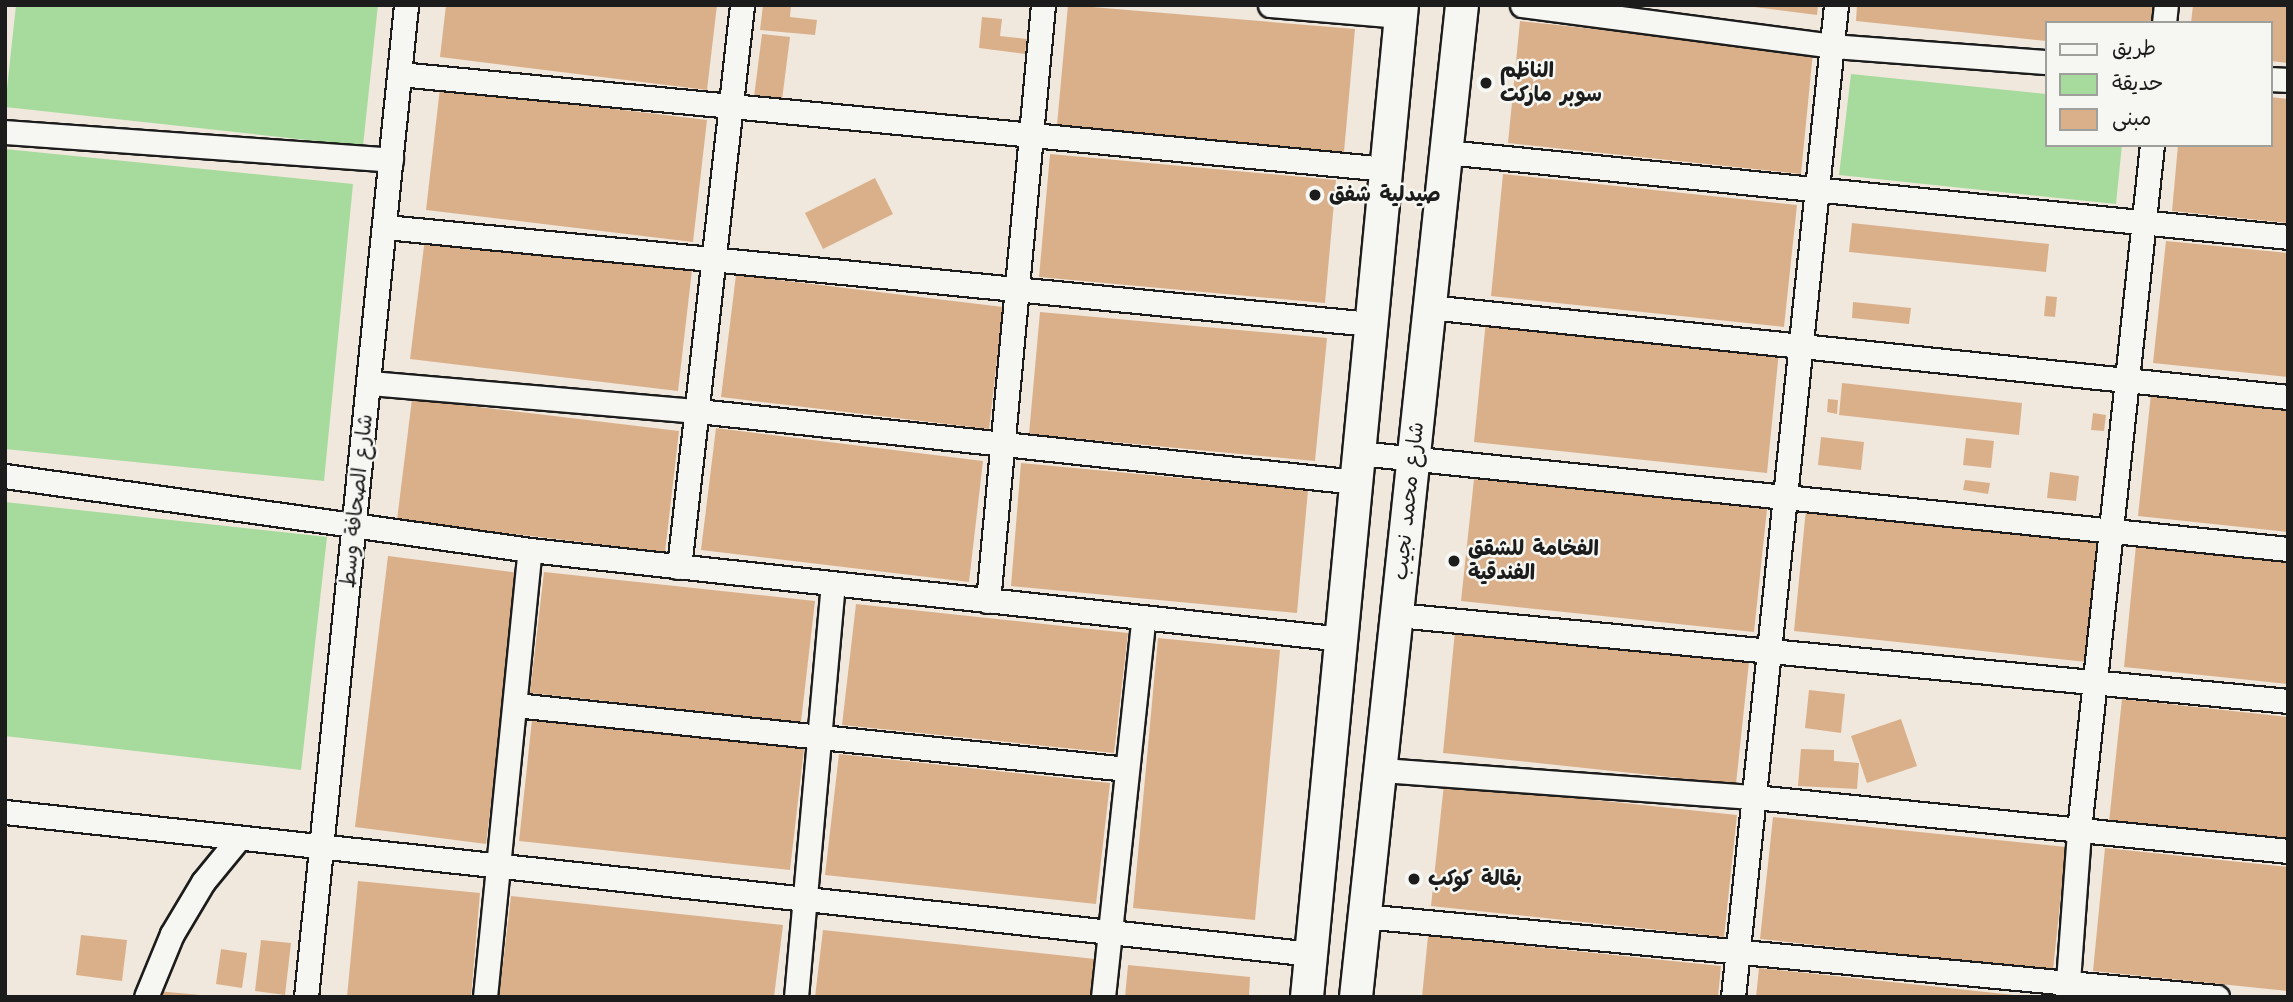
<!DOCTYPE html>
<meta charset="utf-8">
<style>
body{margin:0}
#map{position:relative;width:2293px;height:1002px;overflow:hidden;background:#f0e8dd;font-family:"Architects Daughter","Playpen Sans Arabic",sans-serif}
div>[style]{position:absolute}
.green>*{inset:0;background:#a7db9d}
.building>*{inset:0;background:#dab08b}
.roads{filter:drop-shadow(2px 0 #1c1c1c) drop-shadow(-2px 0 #1c1c1c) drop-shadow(0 2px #1c1c1c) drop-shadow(0 -2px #1c1c1c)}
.street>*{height:23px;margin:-11.5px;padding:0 11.5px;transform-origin:11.5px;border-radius:11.5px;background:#f6f6f2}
.secondary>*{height:32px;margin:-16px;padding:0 16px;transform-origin:16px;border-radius:16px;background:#f6f6f2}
.dots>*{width:19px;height:19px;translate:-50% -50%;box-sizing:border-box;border:4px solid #f6f6f2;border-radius:50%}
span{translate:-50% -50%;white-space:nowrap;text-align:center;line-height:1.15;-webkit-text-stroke:5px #f6f6f2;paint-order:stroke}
.poi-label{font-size:21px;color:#1c1c1c;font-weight:700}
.left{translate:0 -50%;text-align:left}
.street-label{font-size:21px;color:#1c1c1c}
.frame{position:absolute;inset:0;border:7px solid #1c1c1c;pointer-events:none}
.legend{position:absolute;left:2045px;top:21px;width:228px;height:126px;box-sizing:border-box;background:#f6f6f2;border:2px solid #9f9f9c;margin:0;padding:9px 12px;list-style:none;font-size:21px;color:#1c1c1c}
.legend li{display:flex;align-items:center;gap:14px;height:35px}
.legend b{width:35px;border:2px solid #9f9f9c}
</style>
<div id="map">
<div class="green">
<i style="clip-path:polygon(16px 5px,378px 5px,363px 146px,5px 107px)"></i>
<i style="clip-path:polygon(1851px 74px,2046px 94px,2046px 145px,2122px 145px,2116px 204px,1839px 175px)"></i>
<i style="clip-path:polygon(5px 149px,353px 184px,324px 481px,5px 449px)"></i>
<i style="clip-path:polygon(5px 502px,327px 537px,301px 770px,5px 736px)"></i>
</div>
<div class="building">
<i style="clip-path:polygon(446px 5px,717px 5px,707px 90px,440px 57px)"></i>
<i style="clip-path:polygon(763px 5px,791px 5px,790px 17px,817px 20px,815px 35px,760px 30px)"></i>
<i style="clip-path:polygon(1068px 5px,1355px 29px,1344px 152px,1057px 125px)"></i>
<i style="clip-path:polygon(1738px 5px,1818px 5px,1817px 15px)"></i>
<i style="clip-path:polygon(1857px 5px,2154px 5px,2152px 23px,2046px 23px,2046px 41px,1856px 21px)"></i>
<i style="clip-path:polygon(2193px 5px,2288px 5px,2288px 63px,2270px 61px,2270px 23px,2191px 23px)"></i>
<i style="clip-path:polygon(982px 17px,1002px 19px,1000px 36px,1027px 39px,1025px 54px,979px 48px)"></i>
<i style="clip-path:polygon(1520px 21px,1813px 52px,1801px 174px,1508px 143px)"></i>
<i style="clip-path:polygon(762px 34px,790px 37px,782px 100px,754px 97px)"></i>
<i style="clip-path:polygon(440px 88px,707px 120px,693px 242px,426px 210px)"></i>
<i style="clip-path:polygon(2270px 97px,2288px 99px,2288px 223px,2172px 211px,2178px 145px,2270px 145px)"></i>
<i style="clip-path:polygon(1050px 154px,1336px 180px,1325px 303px,1039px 277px)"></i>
<i style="clip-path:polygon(1503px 174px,1797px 205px,1784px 327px,1491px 296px)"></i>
<i style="clip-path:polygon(875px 178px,893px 214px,823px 249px,805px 213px)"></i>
<i style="clip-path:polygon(1852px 223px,2049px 244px,2046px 272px,1849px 252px)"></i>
<i style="clip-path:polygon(425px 238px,692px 270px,678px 391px,410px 359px)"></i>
<i style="clip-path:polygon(2166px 241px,2288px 253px,2288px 377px,2153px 363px)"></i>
<i style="clip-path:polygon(736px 275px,1003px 307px,989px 429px,721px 397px)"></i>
<i style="clip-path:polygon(2046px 296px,2057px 297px,2055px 317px,2044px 316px)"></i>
<i style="clip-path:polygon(1853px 302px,1911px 308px,1909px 324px,1852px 318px)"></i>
<i style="clip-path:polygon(1040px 312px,1327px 338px,1315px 461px,1029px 434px)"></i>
<i style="clip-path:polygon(1486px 320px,1779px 351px,1767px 473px,1474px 442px)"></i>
<i style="clip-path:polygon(1842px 383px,2022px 403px,2019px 435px,1839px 415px)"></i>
<i style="clip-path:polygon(2151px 394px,2288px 408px,2288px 532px,2138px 516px)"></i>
<i style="clip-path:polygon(412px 399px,679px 431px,665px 552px,397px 520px)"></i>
<i style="clip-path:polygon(1828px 399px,1838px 400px,1837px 414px,1827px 412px)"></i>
<i style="clip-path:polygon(2093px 413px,2106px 415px,2104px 431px,2091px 430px)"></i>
<i style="clip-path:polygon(716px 428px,983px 461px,969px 582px,701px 550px)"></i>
<i style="clip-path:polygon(1821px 437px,1864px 442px,1861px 470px,1818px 465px)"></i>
<i style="clip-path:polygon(1966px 438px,1994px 441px,1991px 468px,1963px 465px)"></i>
<i style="clip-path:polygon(1021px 463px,1308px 490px,1297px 613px,1011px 586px)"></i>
<i style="clip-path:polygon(2050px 472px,2079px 476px,2076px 501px,2047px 498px)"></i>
<i style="clip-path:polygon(1474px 479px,1767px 509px,1754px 632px,1461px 601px)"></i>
<i style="clip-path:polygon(1965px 480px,1990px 483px,1988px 494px,1963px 490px)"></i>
<i style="clip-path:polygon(1806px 509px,2100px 540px,2087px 662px,1794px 631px)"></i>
<i style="clip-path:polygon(2136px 545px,2288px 560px,2288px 684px,2124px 667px)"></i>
<i style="clip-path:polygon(388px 556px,519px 573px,486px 844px,355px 827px)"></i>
<i style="clip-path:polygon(544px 572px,815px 601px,801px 722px,530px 693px)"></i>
<i style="clip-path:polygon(856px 604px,1128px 633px,1114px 753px,842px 725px)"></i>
<i style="clip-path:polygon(1455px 631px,1749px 662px,1736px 784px,1443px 753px)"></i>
<i style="clip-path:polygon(1158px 638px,1280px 650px,1255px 920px,1133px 908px)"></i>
<i style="clip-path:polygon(1809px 690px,1845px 694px,1841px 733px,1805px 728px)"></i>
<i style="clip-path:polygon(2122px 699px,2288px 717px,2288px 840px,2109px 822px)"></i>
<i style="clip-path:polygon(1901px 719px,1917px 766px,1867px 783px,1851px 736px)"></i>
<i style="clip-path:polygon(532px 720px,804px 749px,790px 870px,519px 841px)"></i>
<i style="clip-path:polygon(1801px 749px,1834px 750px,1834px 761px,1859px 763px,1857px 789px,1798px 786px)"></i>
<i style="clip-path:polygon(839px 754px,1110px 783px,1096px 904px,825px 875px)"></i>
<i style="clip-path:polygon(1444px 784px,1737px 815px,1724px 937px,1431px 906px)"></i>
<i style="clip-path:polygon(1773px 817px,2066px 847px,2053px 970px,1760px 939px)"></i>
<i style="clip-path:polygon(2105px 848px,2288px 867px,2288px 991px,2093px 971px)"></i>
<i style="clip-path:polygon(358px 881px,480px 893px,471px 997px,347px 997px)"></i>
<i style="clip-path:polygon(511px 896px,783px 925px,774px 997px,499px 997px)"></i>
<i style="clip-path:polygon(823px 930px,1095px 959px,1090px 997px,815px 997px)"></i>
<i style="clip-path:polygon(81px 935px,127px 940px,122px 981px,76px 975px)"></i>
<i style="clip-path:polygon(1428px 936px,1721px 966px,1718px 997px,1422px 997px)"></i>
<i style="clip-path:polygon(261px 940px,291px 943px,285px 995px,255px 991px)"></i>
<i style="clip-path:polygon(221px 949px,247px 953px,242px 988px,216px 984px)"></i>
<i style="clip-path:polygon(1128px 965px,1250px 977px,1249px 997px,1125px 997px)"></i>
<i style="clip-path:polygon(1759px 968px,2014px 995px,2014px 997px,1756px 997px)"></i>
<i style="clip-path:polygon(157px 991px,201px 995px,201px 997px,156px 997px)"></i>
</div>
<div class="roads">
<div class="street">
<i style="left:1270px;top:5px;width:131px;rotate:4.8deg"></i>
<i style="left:1522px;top:5px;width:313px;rotate:7.5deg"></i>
<i style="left:1832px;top:46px;width:215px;rotate:4.3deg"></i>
<i style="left:2164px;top:23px;width:18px;rotate:-84deg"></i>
<i style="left:399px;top:74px;width:991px;rotate:5.5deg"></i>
<i style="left:2270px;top:79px;width:18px;rotate:3deg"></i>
<i style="left:5px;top:132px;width:387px;rotate:4.1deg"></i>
<i style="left:1446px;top:152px;width:846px;rotate:5.76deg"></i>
<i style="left:386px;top:227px;width:989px;rotate:5.63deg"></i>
<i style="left:1429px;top:307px;width:864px;rotate:5.98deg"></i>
<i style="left:370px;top:383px;width:329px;rotate:4.9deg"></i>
<i style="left:698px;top:411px;width:662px;rotate:6.16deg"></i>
<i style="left:1359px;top:453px;width:934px;rotate:5.9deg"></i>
<i style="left:5px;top:476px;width:530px;rotate:8.02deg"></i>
<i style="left:530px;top:550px;width:817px;rotate:6.25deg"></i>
<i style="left:679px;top:567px;width:566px;rotate:-83.6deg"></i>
<i style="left:988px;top:601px;width:599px;rotate:-84.73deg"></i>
<i style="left:1397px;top:615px;width:895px;rotate:5.51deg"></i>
<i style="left:515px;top:705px;width:615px;rotate:5.97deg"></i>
<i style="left:1383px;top:770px;width:372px;rotate:4.2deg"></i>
<i style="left:1754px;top:797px;width:537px;rotate:5.77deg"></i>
<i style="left:5px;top:812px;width:1315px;rotate:6.2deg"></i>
<i style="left:1363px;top:916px;width:858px;rotate:5.42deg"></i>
<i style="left:2067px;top:995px;width:165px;rotate:-85.8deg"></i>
<i style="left:2079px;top:830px;width:689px;rotate:-83.92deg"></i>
<i style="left:146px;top:997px;width:68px;rotate:-67.6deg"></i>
<i style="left:172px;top:934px;width:61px;rotate:-59.2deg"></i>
<i style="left:203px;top:882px;width:57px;rotate:-50.7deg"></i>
<i style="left:306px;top:997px;width:997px;rotate:-84.24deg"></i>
<i style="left:485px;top:997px;width:449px;rotate:-84.3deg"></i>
<i style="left:796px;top:997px;width:414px;rotate:-84.9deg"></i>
<i style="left:1103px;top:997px;width:378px;rotate:-83.9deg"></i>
<i style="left:1733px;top:997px;width:997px;rotate:-84.07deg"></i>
</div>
<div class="secondary">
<i style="left:1307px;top:997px;width:997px;rotate:-84.53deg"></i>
<i style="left:1356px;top:997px;width:998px;rotate:-83.9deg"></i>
</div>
</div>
<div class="dots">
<i style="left:1486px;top:83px;background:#1c1c1c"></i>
<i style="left:1315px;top:195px;background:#1c1c1c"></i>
<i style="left:1454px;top:561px;background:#1c1c1c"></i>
<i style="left:1414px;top:879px;background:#1c1c1c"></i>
</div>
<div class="poi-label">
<span class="left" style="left:1500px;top:83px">الناظم<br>سوبر ماركت</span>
<span class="left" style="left:1329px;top:195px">صيدلية شفق</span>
<span class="left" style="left:1468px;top:561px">الفخامة للشقق<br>الفندقية</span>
<span class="left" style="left:1428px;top:879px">بقالة كوكب</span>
</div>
<div class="street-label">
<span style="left:357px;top:501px;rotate:-84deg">شارع الصحافة وسط</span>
<span style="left:1409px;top:501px;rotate:-84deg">شارع محمد نجيب</span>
</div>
<div class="frame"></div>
<ul class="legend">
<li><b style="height:9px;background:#f6f6f2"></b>طريق</li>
<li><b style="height:19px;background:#a7db9d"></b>حديقة</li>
<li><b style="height:19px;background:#dab08b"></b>مبنى</li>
</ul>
</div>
